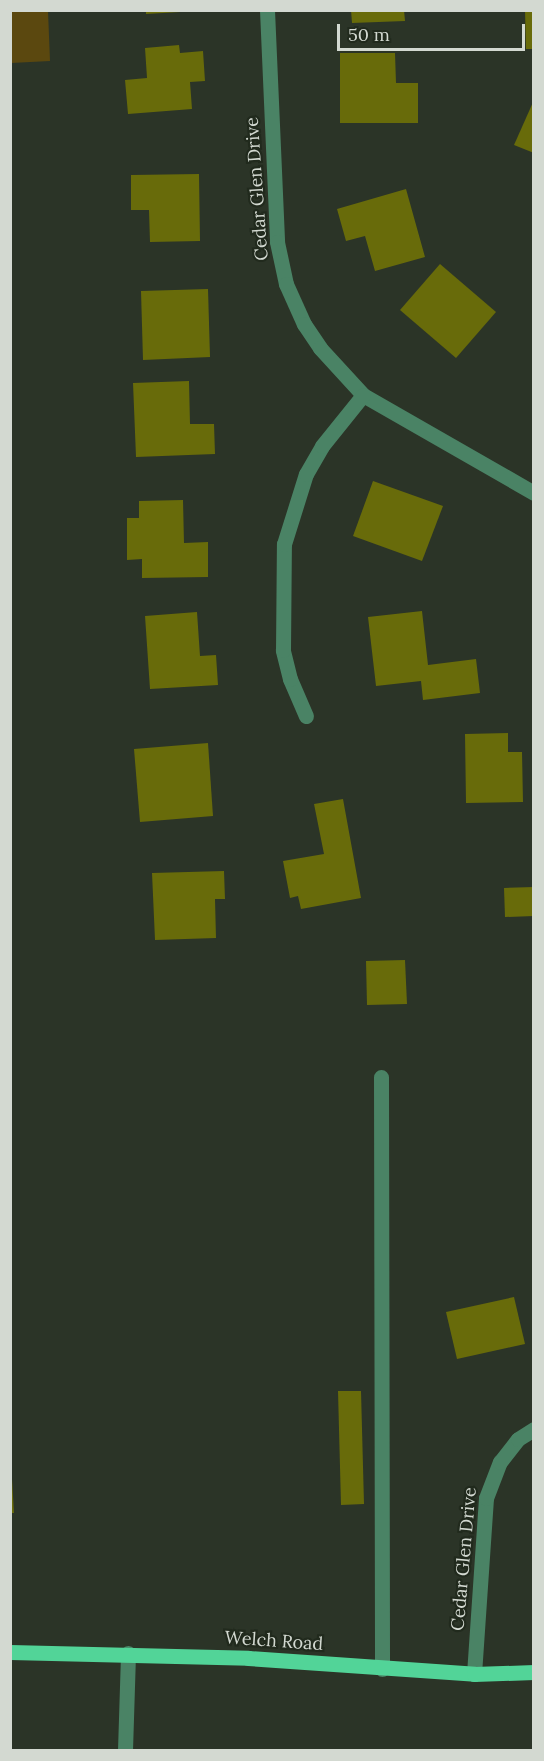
<!DOCTYPE html>
<style>
body{margin:0}
#map{position:relative;width:544px;height:1761px;overflow:hidden;background:#2b3427;font-family:Lora,serif}
div>[style]{position:absolute}
.green>*{inset:0;background:#5b480f}
.building>*{inset:0;background:#686b0a}
.minor>*{height:15px;margin:-7.5px;padding:0 7.5px;transform-origin:7.5px;border-radius:7.5px;background:#4a8365}
.major>*{height:15px;margin:-7.5px;padding:0 7.5px;transform-origin:7.5px;border-radius:7.5px;background:#52d498}
span{translate:-50% -50%;white-space:nowrap;text-align:center;line-height:1.15;-webkit-text-stroke:4.5px #212a1d;paint-order:stroke}
.street-label{font-size:18px;color:#d3d9d1}
.frame{position:absolute;inset:0;border:12px solid #d3d9d1;pointer-events:none}
.scale{position:absolute;left:337px;top:24px;width:188px;height:27px;box-sizing:border-box;border:3px solid #d3d9d1;border-top:0;padding-left:8px;font-size:18px;line-height:21px;white-space:nowrap;color:#d3d9d1;-webkit-text-stroke:4px #212a1d;paint-order:stroke}
</style>
<div id="map">
<div class="green">
<i style="clip-path:polygon(11px 10px,48px 11px,50px 61px,11px 63px)"></i>
</div>
<div class="building">
<i style="clip-path:polygon(146px 10px,180px 10px,180px 12px,146px 14px)"></i>
<i style="clip-path:polygon(351px 10px,404px 10px,405px 21px,352px 23px)"></i>
<i style="clip-path:polygon(525px 10px,534px 10px,534px 49px,526px 49px)"></i>
<i style="clip-path:polygon(179px 45px,180px 53px,203px 51px,205px 81px,190px 82px,192px 109px,128px 114px,125px 80px,147px 78px,145px 48px)"></i>
<i style="clip-path:polygon(340px 53px,395px 53px,396px 83px,418px 83px,418px 123px,340px 123px)"></i>
<i style="clip-path:polygon(534px 100px,534px 153px,514px 145px)"></i>
<i style="clip-path:polygon(199px 174px,200px 241px,150px 242px,149px 210px,131px 210px,131px 175px)"></i>
<i style="clip-path:polygon(406px 189px,425px 257px,375px 271px,365px 236px,346px 241px,337px 209px)"></i>
<i style="clip-path:polygon(440px 264px,496px 312px,456px 358px,400px 310px)"></i>
<i style="clip-path:polygon(208px 289px,210px 357px,143px 360px,141px 291px)"></i>
<i style="clip-path:polygon(189px 381px,190px 424px,214px 424px,215px 454px,136px 457px,133px 383px)"></i>
<i style="clip-path:polygon(373px 481px,443px 506px,422px 561px,353px 536px)"></i>
<i style="clip-path:polygon(183px 500px,184px 543px,208px 542px,208px 577px,142px 578px,142px 559px,127px 560px,127px 518px,139px 518px,139px 501px)"></i>
<i style="clip-path:polygon(422px 611px,428px 665px,476px 659px,480px 693px,423px 700px,421px 681px,376px 686px,368px 617px)"></i>
<i style="clip-path:polygon(197px 612px,200px 656px,216px 655px,218px 685px,150px 689px,145px 616px)"></i>
<i style="clip-path:polygon(508px 733px,508px 752px,522px 752px,523px 802px,466px 803px,465px 734px)"></i>
<i style="clip-path:polygon(208px 743px,213px 816px,140px 822px,134px 749px)"></i>
<i style="clip-path:polygon(343px 799px,361px 898px,301px 909px,298px 896px,290px 898px,283px 861px,324px 854px,314px 804px)"></i>
<i style="clip-path:polygon(224px 871px,225px 899px,215px 899px,216px 938px,155px 940px,152px 873px)"></i>
<i style="clip-path:polygon(534px 887px,534px 916px,505px 917px,504px 888px)"></i>
<i style="clip-path:polygon(405px 960px,407px 1004px,367px 1005px,366px 961px)"></i>
<i style="clip-path:polygon(514px 1297px,525px 1344px,457px 1359px,446px 1312px)"></i>
<i style="clip-path:polygon(338px 1391px,361px 1391px,364px 1504px,341px 1505px)"></i>
<i style="clip-path:polygon(10px 1479px,12px 1479px,14px 1513px,10px 1513px)"></i>
</div>
<div class="minor">
<i style="left:267px;top:10px;width:232px;rotate:87.5deg"></i>
<i style="left:277px;top:242px;width:43px;rotate:77.9deg"></i>
<i style="left:286px;top:284px;width:44px;rotate:65.8deg"></i>
<i style="left:304px;top:324px;width:29px;rotate:56deg"></i>
<i style="left:320px;top:348px;width:64px;rotate:47.5deg"></i>
<i style="left:363px;top:395px;width:197px;rotate:29.8deg"></i>
<i style="left:306px;top:716px;width:40px;rotate:-113.4deg"></i>
<i style="left:290px;top:679px;width:30px;rotate:-104deg"></i>
<i style="left:283px;top:650px;width:106px;rotate:-89.5deg"></i>
<i style="left:284px;top:544px;width:73px;rotate:-72.6deg"></i>
<i style="left:306px;top:474px;width:32px;rotate:-60deg"></i>
<i style="left:322px;top:446px;width:65px;rotate:-51.2deg"></i>
<i style="left:381px;top:1077px;width:592px;rotate:89.9deg"></i>
<i style="left:474px;top:1674px;width:176px;rotate:-86.1deg"></i>
<i style="left:486px;top:1498px;width:39px;rotate:-69deg"></i>
<i style="left:500px;top:1462px;width:29px;rotate:-52deg"></i>
<i style="left:518px;top:1439px;width:19px;rotate:-32deg"></i>
<i style="left:125px;top:1750px;width:97px;rotate:-88.2deg"></i>
</div>
<div class="major">
<i style="left:10px;top:1652px;width:238px;rotate:1.4deg"></i>
<i style="left:248px;top:1658px;width:227px;rotate:4deg"></i>
<i style="left:474px;top:1674px;width:60px;rotate:-1.9deg"></i>
</div>
<div class="street-label">
<span style="left:257px;top:189px;rotate:-94deg">Cedar Glen Drive</span>
<span style="left:464px;top:1559px;rotate:-85deg">Cedar Glen Drive</span>
<span style="left:274px;top:1641px;rotate:4deg">Welch Road</span>
</div>
<div class="frame"></div>
<div class="scale">50 m</div>
</div>
